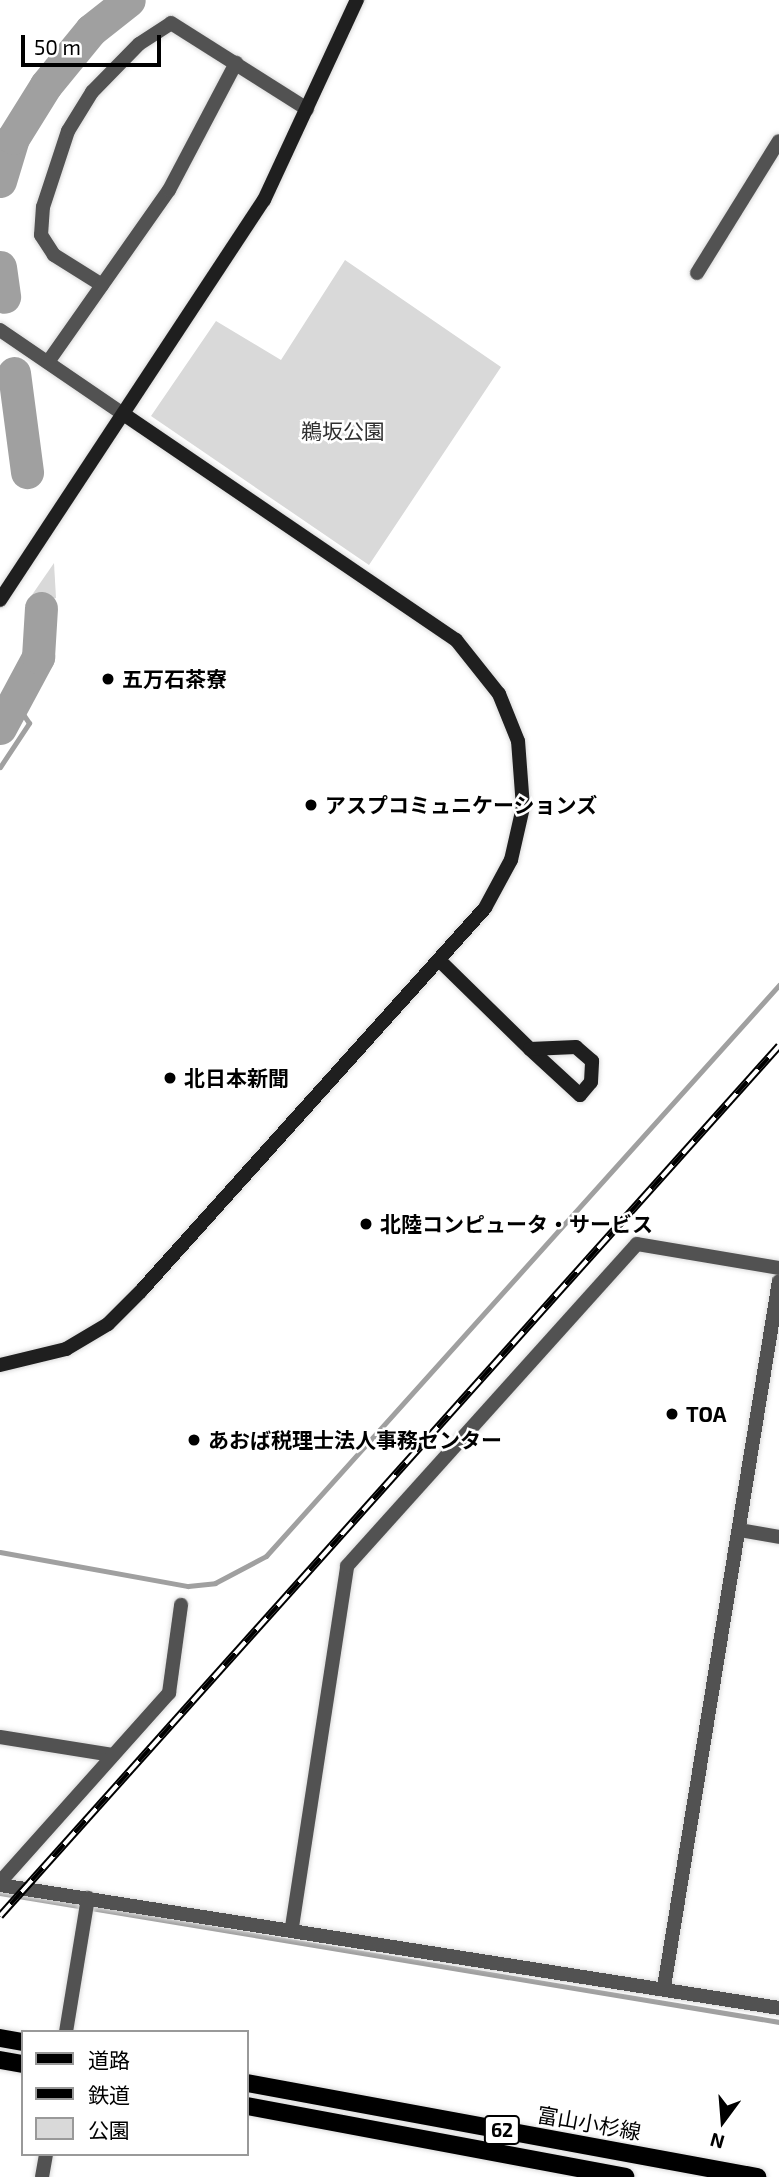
<!DOCTYPE html>
<meta charset="utf-8">
<style>
body{margin:0}
#map{position:relative;width:779px;height:2177px;overflow:hidden;background:#fff;font-family:"Exo 2","Noto Sans JP",sans-serif}
div>[style]{position:absolute}
.green>*{inset:0;background:#d9d9d9}
.stream>*{height:5px;margin:-2.5px;padding:0 2.5px;transform-origin:2.5px;border-radius:2.5px;background:#a0a0a0}
.river>*{height:33px;margin:-16.5px;padding:0 16.5px;transform-origin:16.5px;border-radius:16.5px;background:#a0a0a0}
.roads{filter:drop-shadow(0 0 2px #dbdbdb) drop-shadow(0 0 2px #dbdbdb)}
.street>*{height:14px;margin:-7px;padding:0 7px;transform-origin:7px;border-radius:7px;background:#525252}
.secondary>*{height:14px;margin:-7px;padding:0 7px;transform-origin:7px;border-radius:7px;background:#1f1f1f}
.primary>*{height:18px;margin:-9px;padding:0 9px;transform-origin:9px;border-radius:9px;background:#000}
.rail>*{height:8px;margin-top:-4px;transform-origin:0;background:repeating-linear-gradient(90deg,#fff 0 16px,#000 0 32px);box-sizing:border-box;border-block:2px solid #000}
.dots>*{width:19px;height:19px;translate:-50% -50%;box-sizing:border-box;border:4px solid #fff;border-radius:50%}
span{translate:-50% -50%;white-space:nowrap;text-align:center;line-height:1.15;-webkit-text-stroke:5px #fff;paint-order:stroke}
.shield-label span{padding:2px 5px;background:#fff;border:2px solid;border-radius:5px;-webkit-text-stroke-width:0}
.shield-label{font-size:19px;color:#000;font-weight:700}
.park-label{font-size:21px;color:#303030}
.poi-label{font-size:21px;color:#000;font-weight:700}
.left{translate:0 -50%;text-align:left}
.street-label{font-size:21px;color:#000}
.legend{position:absolute;left:21px;top:2030px;width:228px;height:126px;box-sizing:border-box;background:#fff;border:2px solid #999;margin:0;padding:9px 12px;list-style:none;font-size:21px;color:#000}
.legend li{display:flex;align-items:center;gap:14px;height:35px}
.legend b{width:35px;border:2px solid #999}
.north{position:absolute;left:688px;top:2086px;width:70px;height:70px;-webkit-text-stroke:5px #fff;paint-order:stroke;rotate:196deg;font-size:19px;font-weight:700;line-height:28px;text-align:center;color:#000}
.north::after{content:'';display:block;margin:auto;width:24px;height:32px;background:#000;clip-path:polygon(50% 0,100% 100%,50% 72%,0 100%)}
.scale{position:absolute;left:21px;top:35px;width:140px;height:32px;box-sizing:border-box;border:4px solid #000;border-top:0;padding-left:9px;font-size:21px;line-height:24px;white-space:nowrap;color:#000;-webkit-text-stroke:5px #fff;paint-order:stroke}
</style>
<div id="map">
<div class="green">
<div style="clip-path:polygon(345px 260px,501px 367px,369px 565px,151px 416px,216px 321px,281px 360px)"></div>
<div style="clip-path:polygon(54px 563px,56px 598px,25px 606px,25px 605px)"></div>
</div>
<div class="stream">
<div style="left:0;top:767px;width:53px;rotate:-56.6deg"></div>
<div style="left:29px;top:723px;width:23px;rotate:-124deg"></div>
<div style="left:0;top:1552px;width:191px;rotate:10.3deg"></div>
<div style="left:188px;top:1586px;width:27px;rotate:-6deg"></div>
<div style="left:215px;top:1583px;width:58px;rotate:-27.9deg"></div>
<div style="left:266px;top:1556px;width:768px;rotate:-48.06deg"></div>
<div style="left:0;top:1893px;width:790px;rotate:9.4deg"></div>
</div>
<div class="river">
<div style="left:0;top:181px;width:45px;rotate:-73.2deg"></div>
<div style="left:13px;top:138px;width:62px;rotate:-58.1deg"></div>
<div style="left:46px;top:85px;width:71px;rotate:-50.7deg"></div>
<div style="left:91px;top:30px;width:48px;rotate:-38.3deg"></div>
<div style="left:0;top:267px;width:30px;rotate:82deg"></div>
<div style="left:14px;top:373px;width:100px;rotate:82.5deg"></div>
<div style="left:0;top:728px;width:81px;rotate:-61.8deg"></div>
<div style="left:38px;top:657px;width:49px;rotate:-86.5deg"></div>
</div>
<div class="roads">
<div class="street">
<div style="left:697px;top:273px;width:155px;rotate:-58.2deg"></div>
<div style="left:102px;top:285px;width:57px;rotate:-148deg"></div>
<div style="left:54px;top:255px;width:24px;rotate:-123deg"></div>
<div style="left:41px;top:235px;width:28px;rotate:-86deg"></div>
<div style="left:43px;top:207px;width:80px;rotate:-71.8deg"></div>
<div style="left:68px;top:131px;width:46px;rotate:-58.4deg"></div>
<div style="left:92px;top:92px;width:67px;rotate:-45.6deg"></div>
<div style="left:139px;top:44px;width:38px;rotate:-33deg"></div>
<div style="left:171px;top:23px;width:161px;rotate:32.3deg"></div>
<div style="left:0;top:330px;width:149px;rotate:34.3deg"></div>
<div style="left:48px;top:362px;width:210px;rotate:-54.9deg"></div>
<div style="left:169px;top:190px;width:144px;rotate:-62.2deg"></div>
<div style="left:740px;top:1530px;width:40px;rotate:10deg"></div>
<div style="left:0;top:1737px;width:114px;rotate:9.1deg"></div>
<div style="left:0;top:1882px;width:254px;rotate:-48.2deg"></div>
<div style="left:169px;top:1693px;width:89px;rotate:-82.2deg"></div>
<div style="left:0;top:1885px;width:789px;rotate:8.97deg"></div>
<div style="left:292px;top:1927px;width:365px;rotate:-81.3deg"></div>
<div style="left:347px;top:1566px;width:433px;rotate:-48deg"></div>
<div style="left:637px;top:1244px;width:144px;rotate:9.6deg"></div>
<div style="left:664px;top:1987px;width:715px;rotate:-80.75deg"></div>
<div style="left:66px;top:2032px;width:136px;rotate:-80.7deg"></div>
<div style="left:42px;top:2177px;width:23px;rotate:-80deg"></div>
</div>
<div class="secondary">
<div style="left:0;top:600px;width:479px;rotate:-56.6deg"></div>
<div style="left:264px;top:200px;width:221px;rotate:-65.1deg"></div>
<div style="left:439px;top:960px;width:127px;rotate:44.4deg"></div>
<div style="left:530px;top:1049px;width:68px;rotate:42.6deg"></div>
<div style="left:580px;top:1095px;width:17px;rotate:-50deg"></div>
<div style="left:591px;top:1082px;width:21px;rotate:-87deg"></div>
<div style="left:592px;top:1061px;width:21px;rotate:-139deg"></div>
<div style="left:576px;top:1047px;width:46px;rotate:177.5deg"></div>
<div style="left:0;top:1365px;width:68px;rotate:-13.6deg"></div>
<div style="left:66px;top:1349px;width:49px;rotate:-30.8deg"></div>
<div style="left:108px;top:1324px;width:47px;rotate:-45deg"></div>
<div style="left:141px;top:1291px;width:515px;rotate:-48.07deg"></div>
<div style="left:485px;top:908px;width:55px;rotate:-61.6deg"></div>
<div style="left:511px;top:860px;width:54px;rotate:-77.2deg"></div>
<div style="left:523px;top:807px;width:66px;rotate:-94.3deg"></div>
<div style="left:518px;top:741px;width:51px;rotate:-112deg"></div>
<div style="left:499px;top:694px;width:69px;rotate:-128.5deg"></div>
<div style="left:456px;top:640px;width:402px;rotate:-145.8deg"></div>
</div>
<div class="primary">
<div style="left:0;top:2038px;width:23px;rotate:10deg"></div>
<div style="left:0;top:2060px;width:23px;rotate:10deg"></div>
<div style="left:247px;top:2083px;width:519px;rotate:10.44deg"></div>
<div style="left:247px;top:2106px;width:385px;rotate:10.6deg"></div>
</div>
</div>
<div class="rail">
<div style="left:0;top:1916px;width:1168px;rotate:-48.16deg"></div>
</div>
<div class="dots">
<div style="left:108px;top:679px;background:#000"></div>
<div style="left:311px;top:805px;background:#000"></div>
<div style="left:170px;top:1078px;background:#000"></div>
<div style="left:366px;top:1224px;background:#000"></div>
<div style="left:672px;top:1414px;background:#000"></div>
<div style="left:194px;top:1440px;background:#000"></div>
</div>
<div class="shield-label">
<span style="left:502px;top:2130px">62</span>
</div>
<div class="park-label">
<span style="left:343px;top:431px">鵜坂公園</span>
</div>
<div class="poi-label">
<span class="left" style="left:122px;top:679px">五万石茶寮</span>
<span class="left" style="left:325px;top:805px">アスプコミュニケーションズ</span>
<span class="left" style="left:184px;top:1078px">北日本新聞</span>
<span class="left" style="left:380px;top:1224px">北陸コンピュータ・サービス</span>
<span class="left" style="left:686px;top:1414px">TOA</span>
<span class="left" style="left:208px;top:1440px">あおば税理士法人事務センター</span>
</div>
<div class="street-label">
<span style="left:589px;top:2123px;rotate:10deg">富山小杉線</span>
</div>
<ul class="legend">
<li><b style="height:9px;background:#000"></b>道路</li>
<li><b style="height:9px;background:#000"></b>鉄道</li>
<li><b style="height:19px;background:#d9d9d9"></b>公園</li>
</ul>
<div class="north">N</div>
<div class="scale">50 m</div>
</div>
